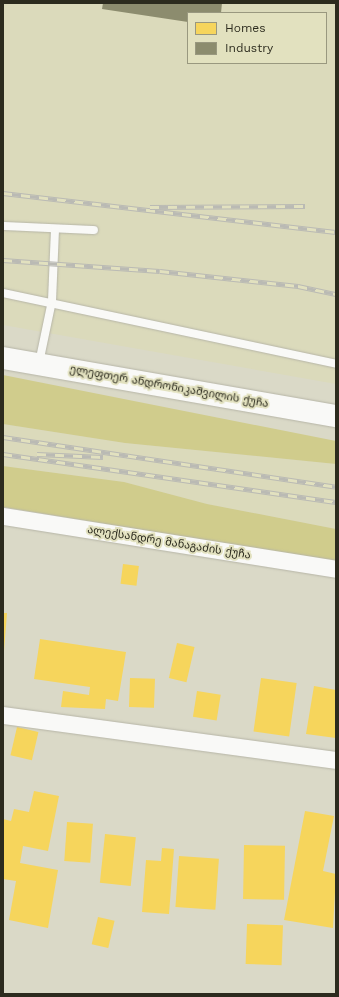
<!DOCTYPE html>
<meta charset="utf-8">
<style>
body{margin:0}
#map{position:relative;width:339px;height:997px;overflow:hidden;background:#dad9c7;font-family:"Work Sans","Noto Sans Georgian",sans-serif}
div>[style]{position:absolute}
.built>*{inset:0;background:#dbdabb}
.green>*{inset:0;background:#d0cc8c}
.homes>*{inset:0;background:#f6d55c;transform-origin:0 0}
.industry>*{inset:0;background:#8c8c6e}
.roads{filter:drop-shadow(0 0 1px #b6b5a7) drop-shadow(0 0 1px #b6b5a7)}
.lane>*{height:8px;margin:-4px;padding:0 4px;transform-origin:4px;border-radius:4px;background:#f9f9f7}
.street>*{height:17px;margin:-8.5px;padding:0 8.5px;transform-origin:8.5px;border-radius:8.5px;background:#f9f9f7}
.secondary>*{height:22px;margin:-11px;padding:0 11px;transform-origin:11px;border-radius:11px;background:#f9f9f7}
.rail>*{height:4.5px;margin-top:-2.25px;transform-origin:0;background:repeating-linear-gradient(90deg,#e2e1bf 0 9px,#babab4 0 18px);box-sizing:border-box;border-block:1px solid #babab4}
span{translate:-50% -50%;white-space:nowrap;text-align:center;line-height:1.15;-webkit-text-stroke:4px #e2e1bf;paint-order:stroke}
.street-label{font-size:11px;color:#2c2b1e}
.frame{position:absolute;inset:0;border:4px solid #2c2b1e;pointer-events:none}
.legend{position:absolute;left:187px;top:12px;width:140px;height:52px;box-sizing:border-box;background:#e2e1bf;border:1px solid #99987f;margin:0;padding:5px 7px;list-style:none;font-size:12px;color:#2c2b1e}
.legend li{display:flex;align-items:center;gap:8px;height:20px}
.legend b{width:20px;border:1px solid #99987f}
</style>
<div id="map">
<div class="built">
<div style="clip-path:polygon(evenodd,3px 3px,336px 3px,336px 384px,3px 325px,3px 3px,188px 13px,326px 13px,326px 63px,188px 63px,188px 13px)"></div>
<div style="clip-path:polygon(3px 424px,125px 443px,336px 464px,336px 529px,207px 504px,124px 482px,3px 466px)"></div>
</div>
<div class="green">
<div style="clip-path:polygon(3px 375px,336px 441px,336px 464px,125px 443px,3px 424px)"></div>
<div style="clip-path:polygon(3px 466px,124px 482px,207px 504px,336px 529px,336px 562px,3px 507px)"></div>
</div>
<div class="homes">
<div style="left:123px;top:564px;width:16px;height:20px;rotate:7deg"></div>
<div style="clip-path:polygon(3px 613px,7px 613px,4px 651px,3px 651px)"></div>
<div style="clip-path:polygon(40px 639px,126px 652px,118px 701px,106px 699px,105px 709px,61px 707px,63px 691px,89px 695px,90px 687px,34px 679px)"></div>
<div style="left:177px;top:643px;width:18px;height:36px;rotate:13deg"></div>
<div style="left:130px;top:678px;width:25px;height:29px;rotate:2deg"></div>
<div style="left:261px;top:678px;width:36px;height:54px;rotate:8deg"></div>
<div style="clip-path:polygon(314px 686px,336px 690px,336px 738px,306px 734px)"></div>
<div style="left:197px;top:691px;width:24px;height:26px;rotate:9deg"></div>
<div style="left:17px;top:727px;width:22px;height:29px;rotate:13deg"></div>
<div style="clip-path:polygon(34px 791px,59px 796px,48px 851px,23px 846px,20px 863px,58px 870px,48px 928px,9px 920px,16px 881px,3px 879px,3px 819px,11px 821px,14px 809px,29px 812px)"></div>
<div style="clip-path:polygon(305px 811px,334px 816px,323px 871px,336px 874px,333px 928px,284px 920px)"></div>
<div style="left:67px;top:822px;width:26px;height:39px;rotate:4deg"></div>
<div style="left:105px;top:834px;width:31px;height:49px;rotate:6deg"></div>
<div style="left:244px;top:845px;width:41px;height:54px;rotate:1deg"></div>
<div style="clip-path:polygon(162px 848px,174px 849px,169px 914px,142px 912px,146px 860px,161px 861px)"></div>
<div style="left:179px;top:856px;width:40px;height:51px;rotate:4deg"></div>
<div style="left:98px;top:917px;width:17px;height:28px;rotate:13deg"></div>
<div style="left:247px;top:924px;width:36px;height:40px;rotate:2deg"></div>
</div>
<div class="industry">
<div style="clip-path:polygon(103px 3px,222px 3px,221px 13px,188px 13px,188px 22px,102px 9px)"></div>
</div>
<div class="roads">
<div class="lane">
<div style="left:3px;top:226px;width:91px;rotate:2.5deg"></div>
<div style="left:3px;top:293px;width:340px;rotate:12deg"></div>
<div style="left:39px;top:363px;width:63px;rotate:-78.2deg"></div>
<div style="left:52px;top:301px;width:72px;rotate:-87.6deg"></div>
</div>
<div class="street">
<div style="left:3px;top:516px;width:337px;rotate:9deg"></div>
<div style="left:3px;top:715px;width:336px;rotate:7.7deg"></div>
</div>
<div class="secondary">
<div style="left:3px;top:358px;width:338px;rotate:9.9deg"></div>
</div>
</div>
<div class="rail">
<div style="left:3px;top:193px;width:335px;rotate:6.7deg"></div>
<div style="left:150px;top:207px;width:155px;rotate:-0.4deg"></div>
<div style="left:3px;top:260px;width:157px;rotate:4deg"></div>
<div style="left:160px;top:271px;width:139px;rotate:6.2deg"></div>
<div style="left:298px;top:286px;width:39px;rotate:12deg"></div>
<div style="left:3px;top:437px;width:337px;rotate:8.5deg"></div>
<div style="left:3px;top:454px;width:336px;rotate:8.2deg"></div>
<div style="left:37px;top:454px;width:66px;rotate:2.6deg"></div>
</div>
<div class="street-label">
<span style="left:169px;top:387px;rotate:10deg">ელეფთერ ანდრონიკაშვილის ქუჩა</span>
<span style="left:169px;top:543px;rotate:9deg">ალექსანდრე მანაგაძის ქუჩა</span>
</div>
<div class="frame"></div>
<ul class="legend">
<li><b style="height:11px;background:#f6d55c"></b>Homes</li>
<li><b style="height:11px;background:#8c8c6e"></b>Industry</li>
</ul>
</div>
